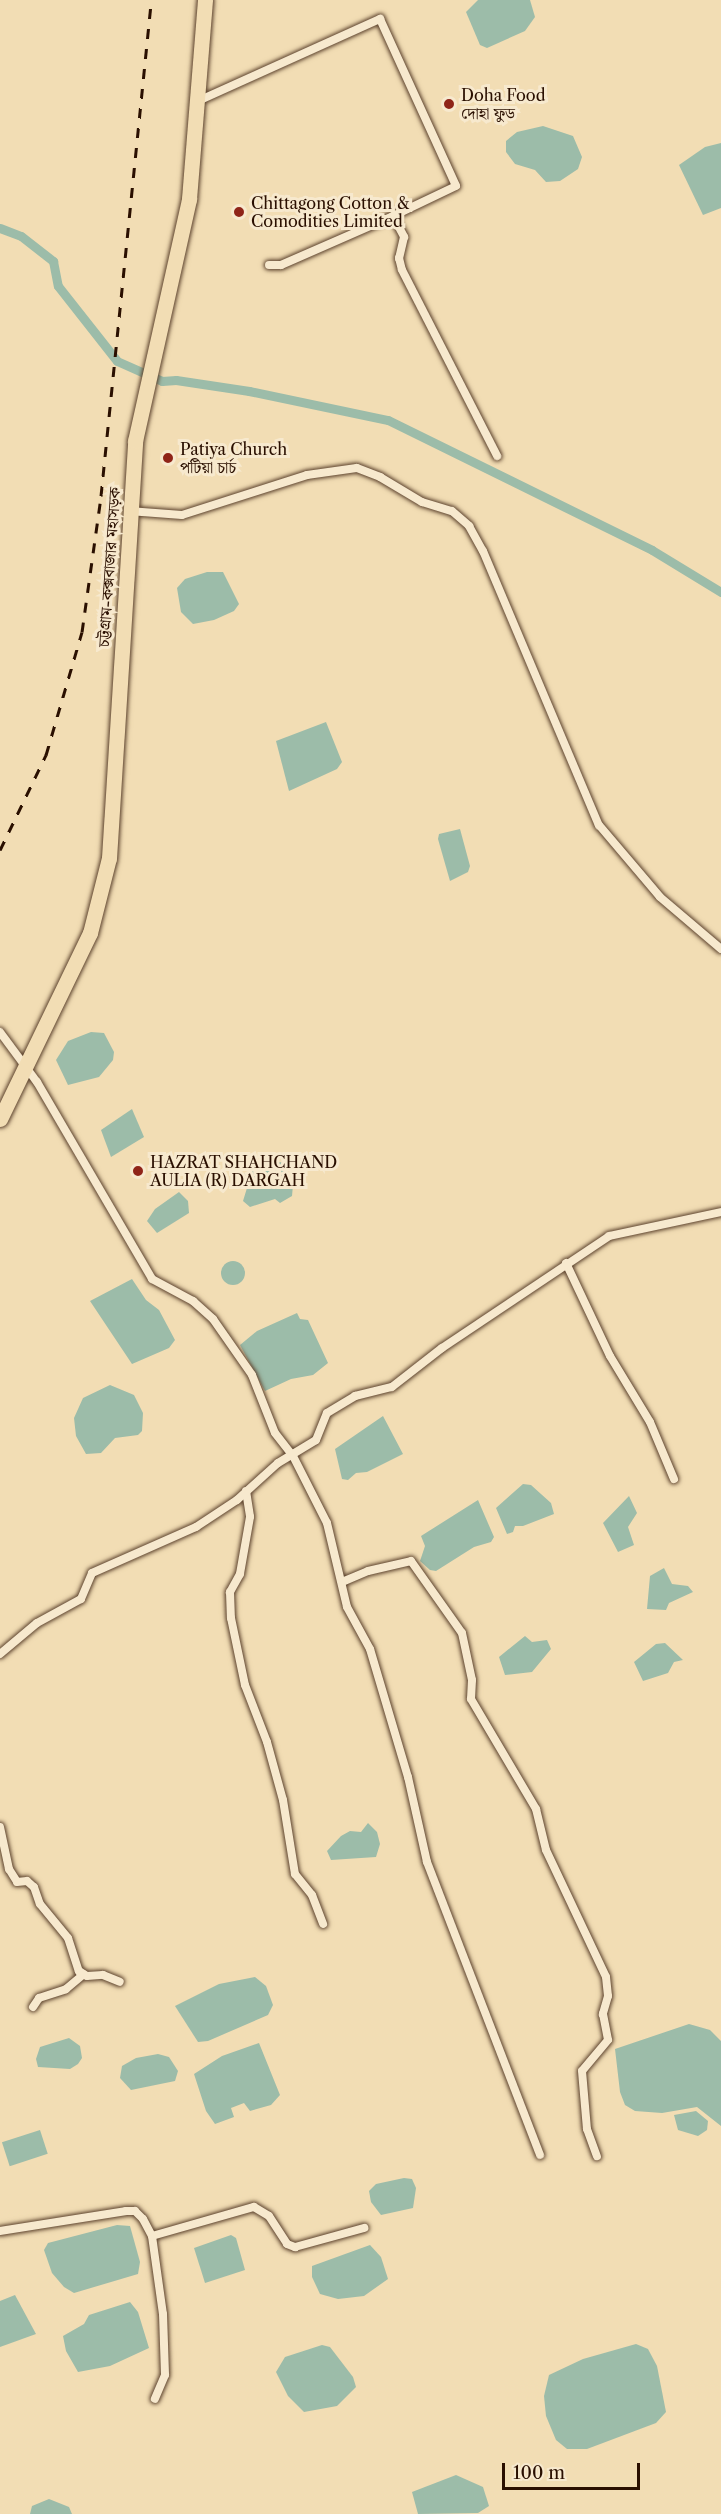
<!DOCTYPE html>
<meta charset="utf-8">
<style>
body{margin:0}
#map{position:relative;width:721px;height:2514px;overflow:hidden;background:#f2ddb4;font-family:"Libre Caslon Text","Noto Serif Bengali",serif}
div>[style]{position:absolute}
.water>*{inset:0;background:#9cbca9;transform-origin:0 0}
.round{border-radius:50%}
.canal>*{height:9px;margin:-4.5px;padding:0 4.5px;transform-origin:4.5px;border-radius:4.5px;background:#9cbca9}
.roads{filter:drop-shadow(0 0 2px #5c422d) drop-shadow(0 0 2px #5c422d)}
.street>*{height:8px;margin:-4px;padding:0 4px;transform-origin:4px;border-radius:4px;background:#f7e9ce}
.highway>*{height:15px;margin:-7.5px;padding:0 7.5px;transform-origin:7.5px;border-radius:7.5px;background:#f2ddb4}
.rail>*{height:3px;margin-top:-1.5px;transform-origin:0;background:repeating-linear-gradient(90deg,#2a0f00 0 10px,transparent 0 20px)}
.dots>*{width:16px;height:16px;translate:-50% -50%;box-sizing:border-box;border:3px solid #f7e9ce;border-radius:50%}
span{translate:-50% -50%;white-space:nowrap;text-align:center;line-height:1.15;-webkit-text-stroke:6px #f7e9ce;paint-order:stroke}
.poi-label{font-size:16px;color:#2a0f00}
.left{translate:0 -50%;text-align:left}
.street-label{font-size:16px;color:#2a0f00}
.scale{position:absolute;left:502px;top:2463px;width:138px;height:27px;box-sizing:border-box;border:3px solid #2a0f00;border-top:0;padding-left:8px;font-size:18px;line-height:21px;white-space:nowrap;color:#2a0f00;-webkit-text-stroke:4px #f7e9ce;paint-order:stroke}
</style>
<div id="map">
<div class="water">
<div style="clip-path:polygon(478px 0,530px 0,535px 17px,525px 31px,487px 48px,480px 45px,466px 12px)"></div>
<div style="clip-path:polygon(543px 126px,573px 136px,582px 157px,578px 169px,560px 181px,546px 182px,535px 170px,515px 164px,506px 152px,506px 141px,517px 132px)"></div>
<div style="clip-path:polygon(721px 143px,721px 208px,703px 215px,679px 165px,705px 147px)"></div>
<div style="clip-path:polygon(207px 572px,223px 572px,239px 604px,234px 611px,214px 620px,193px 624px,181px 612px,177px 588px,185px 579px)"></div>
<div style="clip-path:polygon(326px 722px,342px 762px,337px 769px,289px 791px,276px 741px)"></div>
<div style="clip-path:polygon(460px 829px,470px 866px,468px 872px,450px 881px,438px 839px,439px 834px)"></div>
<div style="clip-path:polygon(91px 1032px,104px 1033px,114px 1052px,113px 1060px,99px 1077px,68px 1085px,56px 1060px,68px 1041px)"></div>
<div style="clip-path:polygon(132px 1109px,144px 1137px,111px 1157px,101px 1130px)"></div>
<div style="clip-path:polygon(283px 1162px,293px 1185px,292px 1196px,280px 1203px,275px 1199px,250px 1207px,243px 1201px,247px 1188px,241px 1176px,259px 1164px)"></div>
<div style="clip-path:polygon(179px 1192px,188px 1201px,189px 1213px,157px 1233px,147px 1221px,155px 1209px)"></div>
<div class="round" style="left:221px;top:1261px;width:24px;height:24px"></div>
<div style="clip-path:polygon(132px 1279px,146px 1300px,159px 1310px,175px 1340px,169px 1348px,132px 1364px,90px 1301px)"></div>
<div style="clip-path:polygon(297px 1313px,300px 1319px,308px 1320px,328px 1363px,313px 1375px,291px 1379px,265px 1391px,240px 1345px,257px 1331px)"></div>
<div style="clip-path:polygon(110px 1385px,134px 1395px,143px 1413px,142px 1431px,138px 1435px,115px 1438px,101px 1453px,86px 1454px,76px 1436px,74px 1418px,83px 1398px)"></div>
<div style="clip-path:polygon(383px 1416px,403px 1454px,367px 1472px,356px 1473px,348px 1480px,342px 1479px,335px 1449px)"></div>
<div style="clip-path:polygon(523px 1484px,531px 1485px,551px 1503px,554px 1514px,523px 1526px,515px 1526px,513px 1532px,507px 1534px,496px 1508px)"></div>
<div style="clip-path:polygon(629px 1496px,637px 1513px,628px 1527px,634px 1545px,618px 1552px,603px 1523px)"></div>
<div style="clip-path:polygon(478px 1500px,494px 1537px,491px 1542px,474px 1547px,436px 1571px,430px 1570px,420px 1561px,425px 1546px,421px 1536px)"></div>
<div style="clip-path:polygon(664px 1568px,672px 1584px,688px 1586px,693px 1592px,669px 1603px,666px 1610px,647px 1609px,650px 1576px)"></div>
<div style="clip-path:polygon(525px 1636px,532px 1642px,547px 1640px,551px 1649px,532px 1672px,505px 1675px,499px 1657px)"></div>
<div style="clip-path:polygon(665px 1643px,683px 1660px,674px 1662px,668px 1673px,643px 1681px,634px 1662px,656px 1644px)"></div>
<div style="clip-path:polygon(368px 1823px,377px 1832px,380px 1844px,376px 1857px,331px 1860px,327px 1851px,341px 1836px,350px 1831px,361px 1832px)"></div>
<div style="clip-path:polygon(255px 1977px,266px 1986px,273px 2005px,268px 2015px,208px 2041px,198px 2042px,175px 2006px,219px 1984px)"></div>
<div style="clip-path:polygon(689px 2024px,710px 2030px,721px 2041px,721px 2126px,697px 2107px,662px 2113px,635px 2111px,625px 2105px,620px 2092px,615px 2049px)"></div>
<div style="clip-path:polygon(69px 2038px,80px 2046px,82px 2058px,78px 2064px,70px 2069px,38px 2067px,36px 2059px,40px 2047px)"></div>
<div style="clip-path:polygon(259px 2043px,280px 2095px,271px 2105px,250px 2111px,244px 2103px,231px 2108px,234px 2117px,215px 2124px,206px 2111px,194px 2074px,222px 2056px)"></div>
<div style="clip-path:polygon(158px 2054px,169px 2057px,178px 2071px,175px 2081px,131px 2090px,120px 2078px,122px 2066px,136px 2058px)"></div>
<div style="clip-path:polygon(696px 2111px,708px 2121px,707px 2130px,698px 2136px,678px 2130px,674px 2115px)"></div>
<div style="left:40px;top:2130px;width:25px;height:40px;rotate:72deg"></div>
<div style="clip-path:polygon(404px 2178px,412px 2179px,416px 2188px,413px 2208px,381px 2215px,371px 2202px,369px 2191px,376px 2184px)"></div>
<div style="clip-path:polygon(117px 2225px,130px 2226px,140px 2262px,138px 2274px,74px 2293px,64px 2287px,52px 2273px,44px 2250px,48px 2243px)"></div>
<div style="clip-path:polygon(231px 2235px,236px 2238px,245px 2270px,205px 2283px,194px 2248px)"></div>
<div style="clip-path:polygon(370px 2245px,381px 2257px,388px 2279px,364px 2296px,338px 2299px,320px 2294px,312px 2277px,312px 2266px)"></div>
<div style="clip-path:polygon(15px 2295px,36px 2334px,0 2347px,0 2301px)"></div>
<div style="clip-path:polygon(130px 2302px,138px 2312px,149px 2348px,110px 2366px,78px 2372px,66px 2351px,63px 2336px,84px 2324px,89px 2315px)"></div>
<div style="clip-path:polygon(636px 2344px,648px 2349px,657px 2366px,666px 2412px,656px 2423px,587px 2449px,567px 2449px,556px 2440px,546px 2416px,544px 2396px,549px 2375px,583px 2359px)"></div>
<div style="clip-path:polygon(322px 2345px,330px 2347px,353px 2377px,356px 2387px,337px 2406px,304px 2412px,288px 2396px,276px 2372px,285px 2357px)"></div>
<div style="clip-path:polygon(456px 2475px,483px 2487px,489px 2506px,478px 2513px,418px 2514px,412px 2492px)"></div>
<div style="clip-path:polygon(49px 2499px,69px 2507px,72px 2514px,30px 2514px,32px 2506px)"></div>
</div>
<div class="canal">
<div style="left:0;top:228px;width:22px;rotate:21deg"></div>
<div style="left:21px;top:236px;width:41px;rotate:38deg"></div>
<div style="left:53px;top:261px;width:25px;rotate:79deg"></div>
<div style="left:58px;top:286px;width:95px;rotate:51.8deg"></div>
<div style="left:117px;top:361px;width:49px;rotate:24deg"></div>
<div style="left:162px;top:381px;width:14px;rotate:-4deg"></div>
<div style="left:176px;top:380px;width:74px;rotate:8.6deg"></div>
<div style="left:249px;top:391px;width:142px;rotate:11.8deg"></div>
<div style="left:388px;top:420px;width:294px;rotate:26.2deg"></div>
<div style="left:652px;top:550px;width:81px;rotate:31.3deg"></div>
</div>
<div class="roads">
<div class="street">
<div style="left:198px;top:101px;width:200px;rotate:-24.3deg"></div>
<div style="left:380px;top:19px;width:183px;rotate:65.5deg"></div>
<div style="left:456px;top:186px;width:70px;rotate:154.5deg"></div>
<div style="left:269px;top:265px;width:12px"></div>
<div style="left:281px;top:265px;width:122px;rotate:-23.6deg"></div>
<div style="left:393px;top:216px;width:24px;rotate:62deg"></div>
<div style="left:404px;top:237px;width:22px;rotate:103deg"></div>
<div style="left:399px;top:258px;width:12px;rotate:76deg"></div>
<div style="left:402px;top:270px;width:209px;rotate:62.9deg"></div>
<div style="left:129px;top:511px;width:53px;rotate:4.3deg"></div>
<div style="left:182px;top:515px;width:131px;rotate:-17.7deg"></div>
<div style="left:307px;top:475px;width:50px;rotate:-8deg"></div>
<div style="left:357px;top:468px;width:25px;rotate:21deg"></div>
<div style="left:380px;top:477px;width:49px;rotate:30.8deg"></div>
<div style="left:422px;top:502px;width:31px;rotate:17deg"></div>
<div style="left:452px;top:511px;width:23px;rotate:41deg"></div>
<div style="left:469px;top:526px;width:29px;rotate:61deg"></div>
<div style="left:483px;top:551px;width:298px;rotate:67.1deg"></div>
<div style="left:599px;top:825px;width:94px;rotate:49.7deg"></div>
<div style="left:660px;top:897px;width:80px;rotate:40.4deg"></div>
<div style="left:0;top:1032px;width:62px;rotate:53.5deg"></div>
<div style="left:37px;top:1082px;width:228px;rotate:59.7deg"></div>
<div style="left:152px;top:1279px;width:47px;rotate:28.2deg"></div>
<div style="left:193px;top:1301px;width:27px;rotate:42deg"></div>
<div style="left:213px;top:1319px;width:68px;rotate:55.1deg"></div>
<div style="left:252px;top:1375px;width:62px;rotate:68.4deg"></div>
<div style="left:275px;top:1433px;width:29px;rotate:52deg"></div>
<div style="left:293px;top:1456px;width:75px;rotate:63.1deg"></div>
<div style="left:327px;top:1523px;width:86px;rotate:76.6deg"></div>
<div style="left:347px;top:1607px;width:48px;rotate:61.3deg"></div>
<div style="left:370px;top:1649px;width:134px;rotate:73.5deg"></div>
<div style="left:408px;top:1777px;width:87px;rotate:77.4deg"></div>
<div style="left:427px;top:1862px;width:314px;rotate:68.9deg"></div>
<div style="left:566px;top:1263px;width:103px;rotate:64.7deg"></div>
<div style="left:610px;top:1356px;width:77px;rotate:58.8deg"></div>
<div style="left:650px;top:1422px;width:62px;rotate:67.2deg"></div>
<div style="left:246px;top:1491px;width:26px;rotate:81deg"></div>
<div style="left:250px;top:1517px;width:58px;rotate:100deg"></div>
<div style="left:240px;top:1574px;width:21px;rotate:119deg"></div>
<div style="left:230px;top:1592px;width:26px;rotate:88deg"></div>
<div style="left:231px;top:1618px;width:68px;rotate:78.2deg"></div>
<div style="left:245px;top:1685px;width:61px;rotate:68.9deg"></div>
<div style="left:267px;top:1742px;width:60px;rotate:74.6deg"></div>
<div style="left:283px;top:1800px;width:75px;rotate:80.8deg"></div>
<div style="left:295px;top:1874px;width:27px;rotate:51deg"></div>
<div style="left:312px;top:1895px;width:31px;rotate:69deg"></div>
<div style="left:342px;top:1582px;width:28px;rotate:-23deg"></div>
<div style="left:368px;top:1571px;width:44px;rotate:-13.1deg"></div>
<div style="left:411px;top:1561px;width:88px;rotate:54.7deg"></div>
<div style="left:462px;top:1633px;width:48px;rotate:78deg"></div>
<div style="left:472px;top:1680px;width:19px;rotate:93deg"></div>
<div style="left:471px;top:1699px;width:128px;rotate:59.4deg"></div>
<div style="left:536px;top:1809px;width:42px;rotate:76.3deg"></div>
<div style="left:546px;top:1850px;width:140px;rotate:64.7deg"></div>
<div style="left:606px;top:1977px;width:19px;rotate:84deg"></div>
<div style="left:608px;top:1996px;width:19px;rotate:106deg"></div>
<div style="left:603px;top:2014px;width:26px;rotate:79deg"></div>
<div style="left:608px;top:2040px;width:40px;rotate:130deg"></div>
<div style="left:582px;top:2071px;width:58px;rotate:85.1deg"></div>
<div style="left:587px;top:2129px;width:29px;rotate:70deg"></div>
<div style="left:0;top:1654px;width:48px;rotate:-40deg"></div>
<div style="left:37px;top:1623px;width:50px;rotate:-28.6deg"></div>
<div style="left:81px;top:1599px;width:28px;rotate:-67deg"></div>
<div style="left:92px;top:1573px;width:114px;rotate:-23.9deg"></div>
<div style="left:196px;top:1527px;width:49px;rotate:-33.4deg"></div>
<div style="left:237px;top:1500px;width:55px;rotate:-42.1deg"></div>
<div style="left:278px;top:1463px;width:44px;rotate:-31.2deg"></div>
<div style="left:316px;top:1440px;width:29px;rotate:-68deg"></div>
<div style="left:327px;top:1413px;width:33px;rotate:-31deg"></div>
<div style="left:355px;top:1396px;width:38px;rotate:-14deg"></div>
<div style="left:392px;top:1387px;width:63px;rotate:-38deg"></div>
<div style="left:442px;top:1348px;width:201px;rotate:-33.8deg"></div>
<div style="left:609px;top:1236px;width:115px;rotate:-12.1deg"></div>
<div style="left:0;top:1827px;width:43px;rotate:77.9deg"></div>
<div style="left:9px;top:1869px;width:15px;rotate:58deg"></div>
<div style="left:17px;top:1882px;width:10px;rotate:-6deg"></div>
<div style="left:27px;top:1881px;width:9px;rotate:41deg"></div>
<div style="left:34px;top:1887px;width:18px;rotate:71deg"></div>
<div style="left:40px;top:1904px;width:44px;rotate:50.5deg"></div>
<div style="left:68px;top:1938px;width:35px;rotate:72deg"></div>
<div style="left:79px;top:1971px;width:9px;rotate:32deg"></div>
<div style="left:87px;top:1976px;width:16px;rotate:-4deg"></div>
<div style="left:103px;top:1975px;width:18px;rotate:22deg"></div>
<div style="left:33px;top:2007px;width:11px;rotate:-56deg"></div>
<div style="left:39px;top:1998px;width:28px;rotate:-18deg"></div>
<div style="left:66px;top:1989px;width:23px;rotate:-40deg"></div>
<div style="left:0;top:2231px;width:128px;rotate:-9deg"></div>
<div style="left:126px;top:2211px;width:9px"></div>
<div style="left:135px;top:2211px;width:11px;rotate:45deg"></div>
<div style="left:143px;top:2219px;width:19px;rotate:62deg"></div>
<div style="left:152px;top:2236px;width:79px;rotate:82deg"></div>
<div style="left:163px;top:2314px;width:61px;rotate:88.1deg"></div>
<div style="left:165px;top:2375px;width:26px;rotate:113deg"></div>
<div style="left:152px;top:2236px;width:106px;rotate:-15.9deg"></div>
<div style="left:254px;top:2207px;width:17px;rotate:31deg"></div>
<div style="left:269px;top:2216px;width:33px;rotate:57deg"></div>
<div style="left:287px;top:2244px;width:9px;rotate:21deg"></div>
<div style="left:295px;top:2247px;width:72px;rotate:-15.4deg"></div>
</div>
<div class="highway">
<div style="left:0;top:1119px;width:207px;rotate:-64.2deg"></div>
<div style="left:90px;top:933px;width:77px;rotate:-75.8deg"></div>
<div style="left:109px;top:858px;width:418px;rotate:-86.4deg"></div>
<div style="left:135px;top:441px;width:248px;rotate:-77.4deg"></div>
<div style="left:189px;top:199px;width:200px;rotate:-85.4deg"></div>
</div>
</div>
<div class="rail">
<div style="left:0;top:850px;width:106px;rotate:-64.2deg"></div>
<div style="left:46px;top:755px;width:128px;rotate:-73.7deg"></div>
<div style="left:82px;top:632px;width:137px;rotate:-82deg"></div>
<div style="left:101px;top:496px;width:499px;rotate:-84.2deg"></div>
</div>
<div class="dots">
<div style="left:449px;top:104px;background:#8f2418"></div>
<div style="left:239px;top:212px;background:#8f2418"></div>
<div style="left:168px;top:458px;background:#8f2418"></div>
<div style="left:138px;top:1171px;background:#8f2418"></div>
</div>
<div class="poi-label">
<span class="left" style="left:461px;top:104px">Doha Food<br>দোহা ফুড</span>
<span class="left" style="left:251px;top:212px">Chittagong Cotton &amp;<br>Comodities Limited</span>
<span class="left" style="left:180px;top:458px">Patiya Church<br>পটিয়া চার্চ</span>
<span class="left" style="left:150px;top:1171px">HAZRAT SHAHCHAND<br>AULIA (R) DARGAH</span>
</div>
<div class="street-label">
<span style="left:109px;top:567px;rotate:-86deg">চট্টগ্রাম-কক্সবাজার মহাসড়ক</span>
</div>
<div class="scale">100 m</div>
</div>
